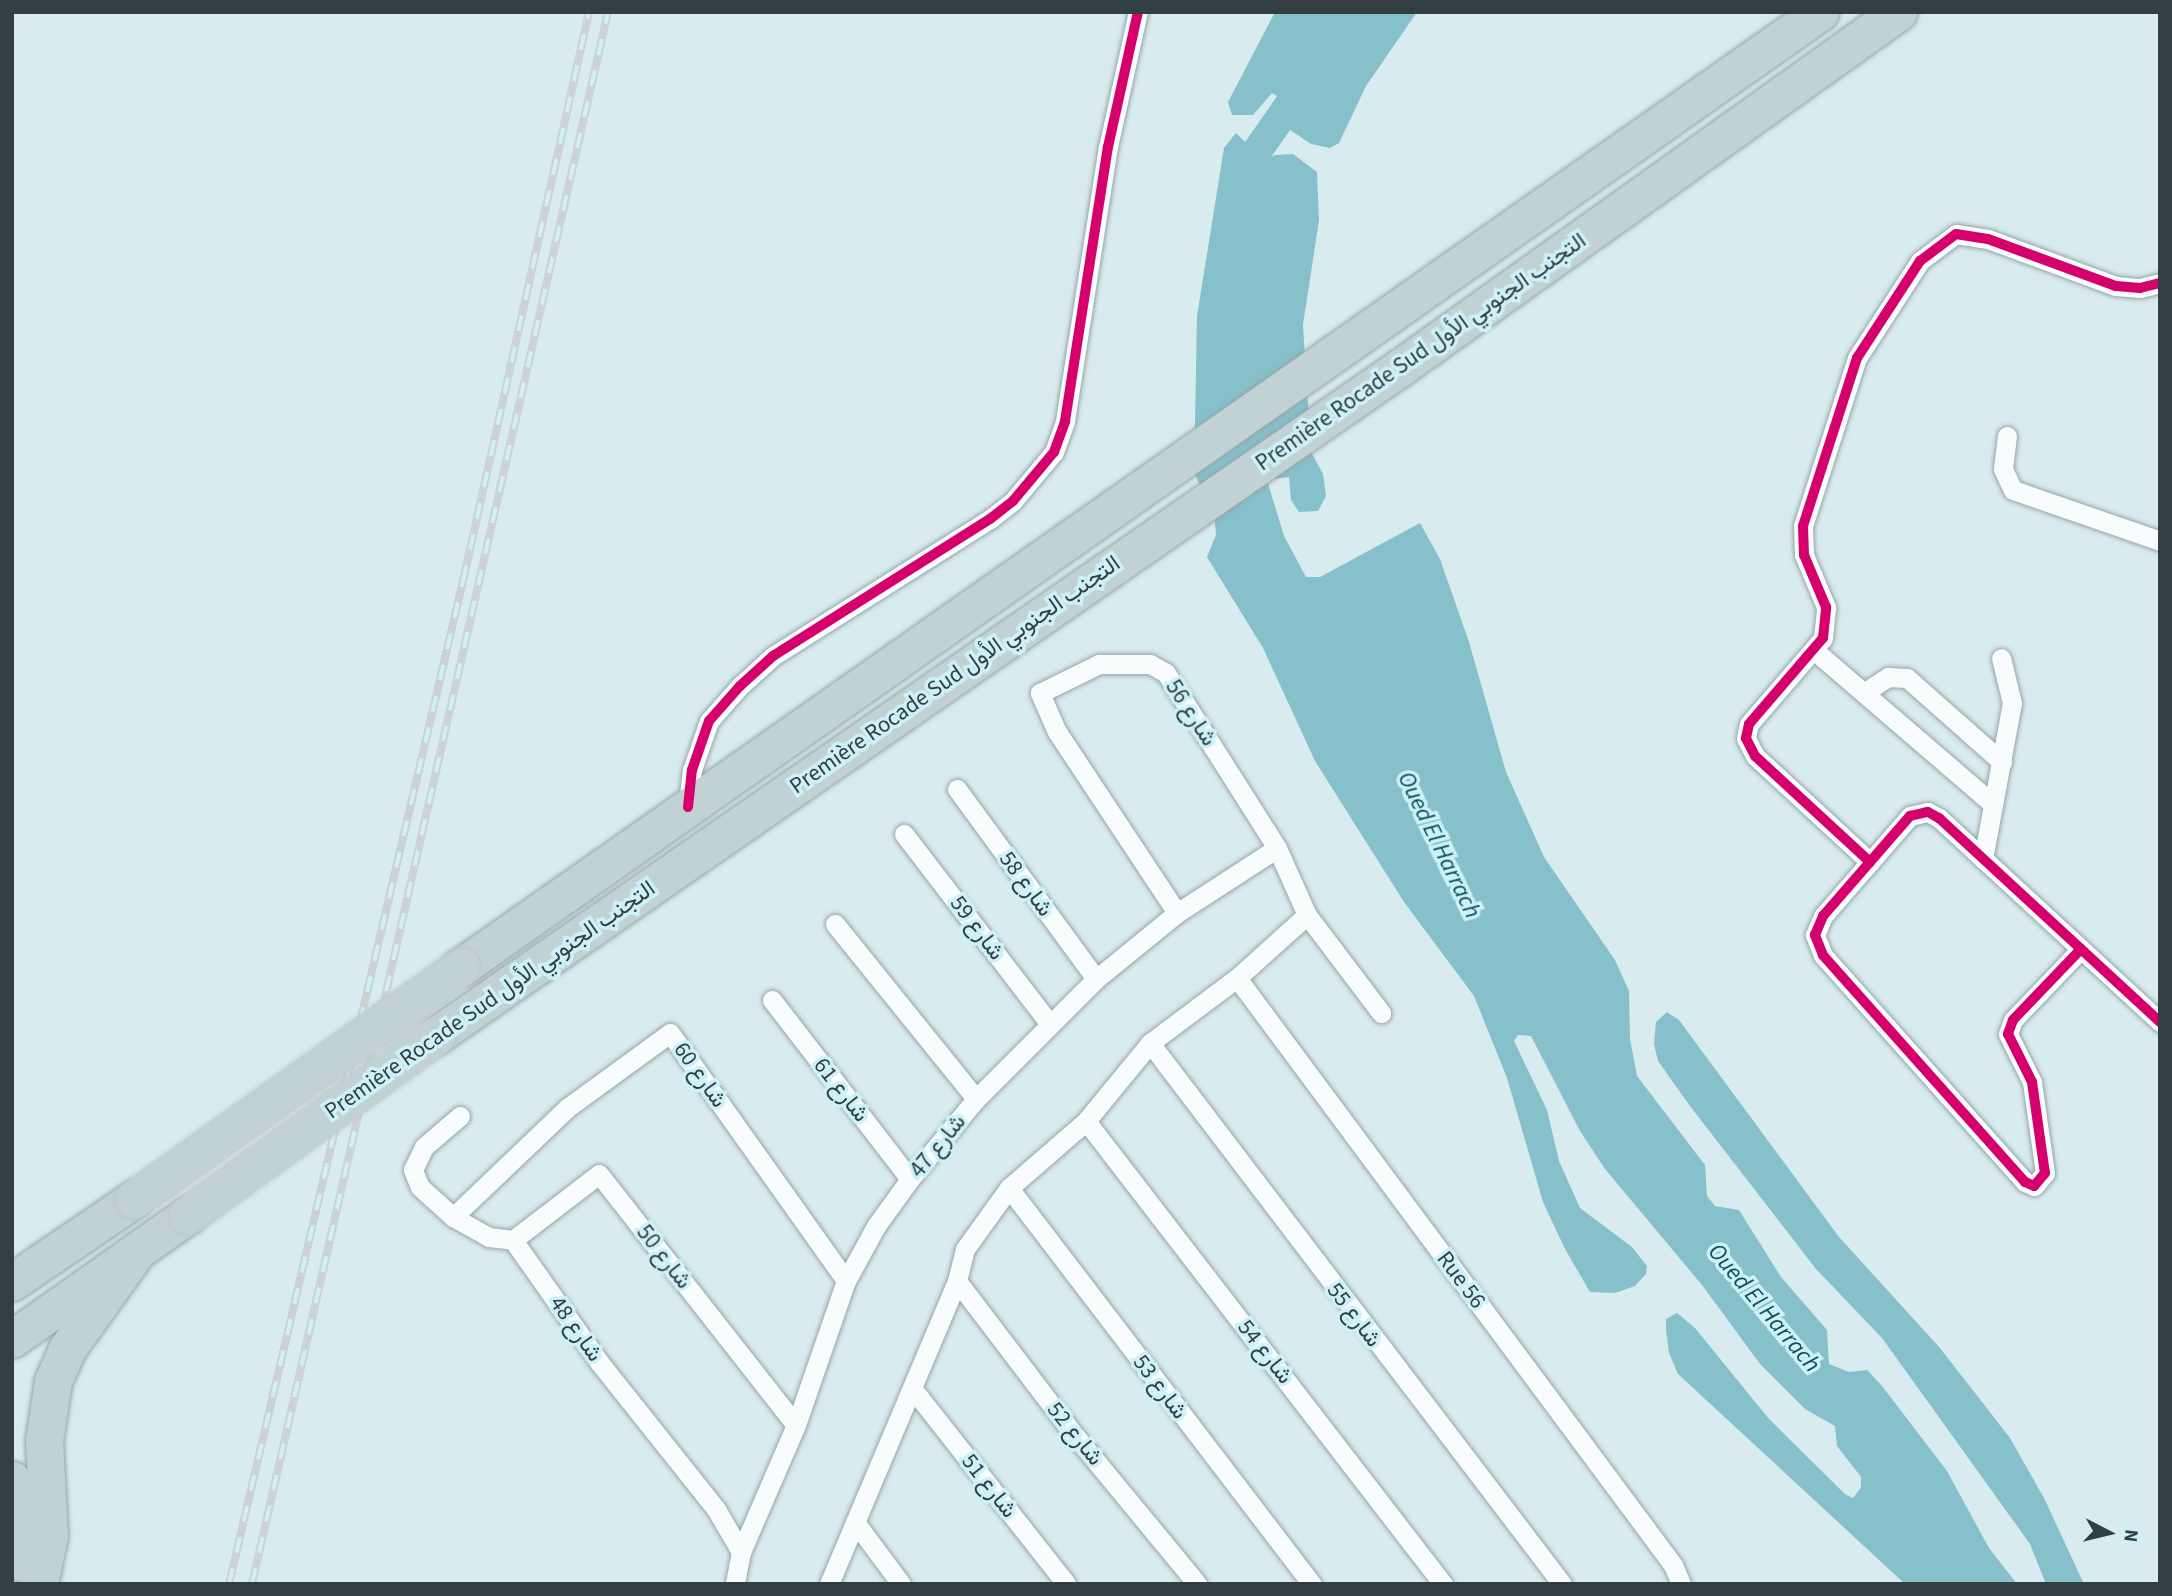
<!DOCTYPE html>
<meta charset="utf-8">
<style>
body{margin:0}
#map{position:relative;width:2172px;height:1596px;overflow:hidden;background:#d8ebee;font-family:"Source Sans 3",Vazirmatn,sans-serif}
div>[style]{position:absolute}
.water>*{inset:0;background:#86c0cb}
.river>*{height:30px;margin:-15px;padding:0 15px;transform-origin:15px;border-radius:15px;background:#86c0cb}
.roads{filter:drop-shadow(0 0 2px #97a5a8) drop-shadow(0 0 2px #97a5a8)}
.minor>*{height:19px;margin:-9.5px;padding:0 9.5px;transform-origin:9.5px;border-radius:9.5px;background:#f9fcfc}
.motorway>*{height:37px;margin:-18.5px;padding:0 18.5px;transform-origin:18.5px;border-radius:18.5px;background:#c2d2d4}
.rail>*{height:8px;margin-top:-4px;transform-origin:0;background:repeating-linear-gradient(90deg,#cef1f8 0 16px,#ccd2d3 0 32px);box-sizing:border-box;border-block:2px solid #ccd2d3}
.bridges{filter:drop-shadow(0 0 2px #bcc6c8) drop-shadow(0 0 2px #bcc6c8)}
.motorway-bridge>*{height:37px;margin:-18.5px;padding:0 18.5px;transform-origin:18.5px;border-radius:18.5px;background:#c2d2d4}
.cycleway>*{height:10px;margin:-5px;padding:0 5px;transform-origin:5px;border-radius:5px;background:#d6006c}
span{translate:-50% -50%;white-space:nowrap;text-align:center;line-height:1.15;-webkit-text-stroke:7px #cef1f8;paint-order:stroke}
.street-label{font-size:23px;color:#313f42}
.water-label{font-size:24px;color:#0a4f59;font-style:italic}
.frame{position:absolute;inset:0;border:14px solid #313f42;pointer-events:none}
.north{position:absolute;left:2074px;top:1498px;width:70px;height:70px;-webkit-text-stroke:5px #cef1f8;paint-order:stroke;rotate:97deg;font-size:19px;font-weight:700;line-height:28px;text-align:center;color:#313f42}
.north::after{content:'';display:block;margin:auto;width:24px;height:32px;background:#313f42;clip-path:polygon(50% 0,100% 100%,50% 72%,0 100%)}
</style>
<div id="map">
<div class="water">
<div style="clip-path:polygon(1275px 12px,1417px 12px,1366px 86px,1339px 143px,1330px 148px,1311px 144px,1278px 122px,1290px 104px,1272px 93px,1253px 115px,1232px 115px,1228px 102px)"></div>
<div style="clip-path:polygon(1236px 133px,1264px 160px,1275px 155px,1293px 154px,1317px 172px,1319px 220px,1303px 325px,1311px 452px,1323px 474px,1326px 496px,1318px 511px,1299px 512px,1291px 500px,1289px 477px,1267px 480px,1284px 536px,1306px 577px,1320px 577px,1420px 523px,1440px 559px,1469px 642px,1506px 772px,1544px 857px,1615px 960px,1629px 991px,1630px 1039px,1637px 1076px,1705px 1165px,1707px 1196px,1715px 1206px,1739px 1210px,1781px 1277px,1827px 1330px,1829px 1364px,1849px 1372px,1867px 1370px,1882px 1386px,1947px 1471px,1989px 1548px,2017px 1584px,1905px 1584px,1678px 1374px,1669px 1353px,1666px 1330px,1666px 1319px,1677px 1313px,1695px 1328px,1769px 1419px,1845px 1494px,1853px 1498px,1861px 1487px,1861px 1477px,1837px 1446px,1835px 1426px,1805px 1409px,1760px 1364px,1702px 1285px,1605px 1169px,1580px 1131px,1531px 1036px,1518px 1035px,1514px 1041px,1547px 1110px,1559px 1161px,1580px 1208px,1632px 1247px,1647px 1266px,1646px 1274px,1635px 1286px,1615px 1293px,1590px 1292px,1565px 1249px,1543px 1202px,1507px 1078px,1474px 996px,1404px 902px,1315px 761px,1263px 648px,1207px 557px,1216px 535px,1214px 513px,1194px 473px,1197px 316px,1224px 148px)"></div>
<div style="clip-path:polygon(1667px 1012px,1679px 1020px,1839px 1237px,1940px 1348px,2010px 1438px,2044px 1498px,2084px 1584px,2046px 1584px,2030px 1544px,1882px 1338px,1816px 1269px,1690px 1106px,1658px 1061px,1654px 1044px,1656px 1022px)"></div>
</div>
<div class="river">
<div style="left:1241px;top:192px;width:40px;rotate:-69.8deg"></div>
<div style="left:1255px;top:154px;width:173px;rotate:-55.1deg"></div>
</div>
<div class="roads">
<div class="minor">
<div style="left:2007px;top:436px;width:33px;rotate:97deg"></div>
<div style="left:2003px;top:469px;width:23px;rotate:65deg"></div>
<div style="left:2013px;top:490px;width:156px;rotate:19.1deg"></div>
<div style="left:1815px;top:651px;width:235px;rotate:40.7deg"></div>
<div style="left:1864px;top:693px;width:29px;rotate:-34deg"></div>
<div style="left:1888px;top:677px;width:19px;rotate:3deg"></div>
<div style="left:1907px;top:678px;width:127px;rotate:41.5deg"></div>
<div style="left:957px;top:789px;width:235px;rotate:53.8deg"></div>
<div style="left:688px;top:806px;width:36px;rotate:-84deg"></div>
<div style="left:692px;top:770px;width:52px;rotate:-70.9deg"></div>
<div style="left:709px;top:721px;width:47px;rotate:-48.5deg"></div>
<div style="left:740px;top:686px;width:45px;rotate:-42.3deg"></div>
<div style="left:773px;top:656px;width:257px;rotate:-32.3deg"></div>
<div style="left:990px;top:519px;width:29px;rotate:-38deg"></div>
<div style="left:1013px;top:501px;width:64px;rotate:-50.1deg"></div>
<div style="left:1054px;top:452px;width:33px;rotate:-70deg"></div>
<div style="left:1065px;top:421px;width:277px;rotate:-81.1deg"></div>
<div style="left:1108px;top:147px;width:138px;rotate:-77.5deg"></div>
<div style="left:904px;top:834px;width:238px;rotate:52.5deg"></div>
<div style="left:1983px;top:859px;width:159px;rotate:-79.5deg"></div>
<div style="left:2012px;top:703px;width:46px;rotate:-103.7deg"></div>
<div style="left:1870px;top:862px;width:156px;rotate:-137.3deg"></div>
<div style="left:1755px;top:756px;width:20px;rotate:-117deg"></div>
<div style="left:1746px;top:738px;width:14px;rotate:-78deg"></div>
<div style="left:1749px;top:724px;width:113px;rotate:-49.3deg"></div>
<div style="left:1823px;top:638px;width:31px;rotate:-84deg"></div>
<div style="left:1826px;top:607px;width:56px;rotate:-112.9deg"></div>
<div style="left:1804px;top:555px;width:29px;rotate:-92deg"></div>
<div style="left:1803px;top:526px;width:176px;rotate:-72.2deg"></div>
<div style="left:1857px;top:358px;width:116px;rotate:-57deg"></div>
<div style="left:1920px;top:261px;width:45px;rotate:-36.9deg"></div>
<div style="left:1956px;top:234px;width:32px;rotate:9deg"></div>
<div style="left:1988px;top:239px;width:136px;rotate:20.2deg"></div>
<div style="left:2116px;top:286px;width:24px;rotate:5deg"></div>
<div style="left:2140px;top:288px;width:21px;rotate:-14deg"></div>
<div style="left:1177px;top:913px;width:217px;rotate:-123.5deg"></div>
<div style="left:1057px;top:732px;width:43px;rotate:-113.6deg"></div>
<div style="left:1040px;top:693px;width:66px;rotate:-26.2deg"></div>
<div style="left:1099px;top:664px;width:51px"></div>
<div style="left:1150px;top:664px;width:18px;rotate:29deg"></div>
<div style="left:1166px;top:673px;width:207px;rotate:57.6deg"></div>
<div style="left:1277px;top:848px;width:73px;rotate:65.9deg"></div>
<div style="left:1307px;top:915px;width:123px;rotate:52.9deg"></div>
<div style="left:835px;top:924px;width:225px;rotate:51.1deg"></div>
<div style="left:2081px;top:949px;width:98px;rotate:133.8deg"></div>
<div style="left:2013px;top:1020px;width:15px;rotate:110deg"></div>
<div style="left:2008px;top:1034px;width:54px;rotate:63.4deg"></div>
<div style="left:2032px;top:1082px;width:92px;rotate:81.9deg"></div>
<div style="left:2045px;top:1173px;width:17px;rotate:130deg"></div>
<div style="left:2034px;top:1186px;width:10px;rotate:-156deg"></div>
<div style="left:2025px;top:1182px;width:304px;rotate:-131.7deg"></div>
<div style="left:1823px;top:955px;width:22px;rotate:-112deg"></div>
<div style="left:1815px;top:935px;width:21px;rotate:-67deg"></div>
<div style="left:1823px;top:916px;width:133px;rotate:-49deg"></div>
<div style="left:1910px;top:816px;width:18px;rotate:-13deg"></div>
<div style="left:1928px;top:812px;width:13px;rotate:29deg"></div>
<div style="left:1939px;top:818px;width:301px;rotate:42.7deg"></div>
<div style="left:1237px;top:978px;width:731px;rotate:53.4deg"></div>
<div style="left:1673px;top:1565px;width:21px;rotate:67deg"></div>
<div style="left:772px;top:1000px;width:226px;rotate:52.4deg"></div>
<div style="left:1150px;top:1043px;width:680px;rotate:52.71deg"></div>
<div style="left:460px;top:1116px;width:48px;rotate:139.3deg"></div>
<div style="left:424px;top:1147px;width:25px;rotate:116deg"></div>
<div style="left:413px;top:1170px;width:18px;rotate:68deg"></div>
<div style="left:420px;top:1187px;width:45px;rotate:42.3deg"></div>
<div style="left:453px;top:1217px;width:41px;rotate:29.1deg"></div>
<div style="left:489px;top:1237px;width:24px;rotate:7deg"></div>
<div style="left:513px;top:1240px;width:149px;rotate:54.8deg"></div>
<div style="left:599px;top:1362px;width:188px;rotate:51.5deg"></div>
<div style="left:716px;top:1509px;width:50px;rotate:59.8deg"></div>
<div style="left:741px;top:1552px;width:33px;rotate:101deg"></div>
<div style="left:1086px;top:1121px;width:585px;rotate:52.37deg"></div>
<div style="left:1009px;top:1188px;width:499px;rotate:52.6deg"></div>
<div style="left:453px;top:1217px;width:158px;rotate:-43.7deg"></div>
<div style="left:567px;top:1108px;width:127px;rotate:-36.1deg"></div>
<div style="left:670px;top:1033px;width:304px;rotate:54.6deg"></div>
<div style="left:513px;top:1240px;width:108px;rotate:-37.5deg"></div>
<div style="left:599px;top:1174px;width:319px;rotate:51.9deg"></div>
<div style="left:957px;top:1281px;width:196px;rotate:52.7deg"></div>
<div style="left:1076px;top:1437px;width:190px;rotate:50.5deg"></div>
<div style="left:912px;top:1388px;width:249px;rotate:51.8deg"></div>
<div style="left:855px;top:1522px;width:77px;rotate:53.4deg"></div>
<div style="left:741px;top:1552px;width:138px;rotate:-66.6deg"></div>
<div style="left:796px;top:1425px;width:152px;rotate:-70.9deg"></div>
<div style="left:846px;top:1281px;width:63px;rotate:-61.4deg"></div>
<div style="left:876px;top:1226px;width:58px;rotate:-54.1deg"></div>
<div style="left:910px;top:1179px;width:104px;rotate:-50.5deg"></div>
<div style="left:976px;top:1099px;width:170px;rotate:-45deg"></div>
<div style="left:1096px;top:979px;width:104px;rotate:-39.2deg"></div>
<div style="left:1177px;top:913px;width:119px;rotate:-33deg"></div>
<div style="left:829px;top:1584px;width:329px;rotate:-67.1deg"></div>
<div style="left:957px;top:1281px;width:33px;rotate:-76deg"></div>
<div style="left:965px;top:1249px;width:75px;rotate:-54.2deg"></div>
<div style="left:1009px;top:1188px;width:102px;rotate:-41deg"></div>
<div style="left:1086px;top:1121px;width:101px;rotate:-50.6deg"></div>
<div style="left:1150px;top:1043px;width:109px;rotate:-36.8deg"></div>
<div style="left:1237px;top:978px;width:94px;rotate:-42deg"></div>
</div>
<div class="motorway">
<div style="left:461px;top:967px;width:1661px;rotate:-35.1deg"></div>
<div style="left:437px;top:1035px;width:1173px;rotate:-34.72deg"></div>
<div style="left:1401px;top:367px;width:611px;rotate:-35.54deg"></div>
<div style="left:12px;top:1282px;width:148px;rotate:-34.2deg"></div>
<div style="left:12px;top:1339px;width:215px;rotate:-35.2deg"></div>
<div style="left:12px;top:1480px;width:52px;rotate:72.3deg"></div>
<div style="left:28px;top:1530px;width:33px;rotate:99deg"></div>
<div style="left:39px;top:1584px;width:50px;rotate:-78.5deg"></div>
<div style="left:49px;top:1535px;width:94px;rotate:-93deg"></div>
<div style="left:44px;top:1441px;width:61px;rotate:-81.5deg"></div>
<div style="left:53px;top:1381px;width:35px;rotate:-66deg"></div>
<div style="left:67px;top:1349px;width:122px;rotate:-54.4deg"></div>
</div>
</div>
<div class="rail">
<div style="left:229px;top:1584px;width:1030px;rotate:-76.87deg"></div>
<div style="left:463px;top:581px;width:583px;rotate:-77.51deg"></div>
<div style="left:252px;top:1584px;width:1612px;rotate:-77.24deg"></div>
</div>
<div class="bridges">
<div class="motorway-bridge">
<div style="left:134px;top:1199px;width:401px;rotate:-35.4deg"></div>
<div style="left:188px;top:1215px;width:307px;rotate:-35.9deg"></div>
</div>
</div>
<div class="cycleway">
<div style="left:688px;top:807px;width:37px;rotate:-84deg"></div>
<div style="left:692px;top:770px;width:52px;rotate:-70.9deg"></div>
<div style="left:709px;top:721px;width:47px;rotate:-48.5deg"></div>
<div style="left:740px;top:686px;width:45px;rotate:-42.3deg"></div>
<div style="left:773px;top:656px;width:257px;rotate:-32.3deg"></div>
<div style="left:990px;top:519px;width:29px;rotate:-38deg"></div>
<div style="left:1013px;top:501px;width:64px;rotate:-50.1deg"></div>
<div style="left:1054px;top:452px;width:33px;rotate:-70deg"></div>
<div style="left:1065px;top:421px;width:277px;rotate:-81.1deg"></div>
<div style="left:1108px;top:147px;width:138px;rotate:-77.5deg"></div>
<div style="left:1870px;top:862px;width:156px;rotate:-137.3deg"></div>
<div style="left:1755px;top:756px;width:20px;rotate:-117deg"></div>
<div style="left:1746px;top:738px;width:14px;rotate:-78deg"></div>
<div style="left:1749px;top:724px;width:113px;rotate:-49.3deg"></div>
<div style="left:1823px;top:638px;width:31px;rotate:-84deg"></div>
<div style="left:1826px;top:607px;width:56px;rotate:-112.9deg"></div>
<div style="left:1804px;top:555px;width:29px;rotate:-92deg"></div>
<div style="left:1803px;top:526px;width:176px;rotate:-72.2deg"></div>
<div style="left:1857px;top:358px;width:116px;rotate:-57deg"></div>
<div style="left:1920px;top:261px;width:45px;rotate:-36.9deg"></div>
<div style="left:1956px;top:234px;width:32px;rotate:9deg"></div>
<div style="left:1988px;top:239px;width:136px;rotate:20.2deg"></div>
<div style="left:2116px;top:286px;width:24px;rotate:5deg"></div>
<div style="left:2140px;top:288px;width:21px;rotate:-14deg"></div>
<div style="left:2081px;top:949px;width:98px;rotate:133.8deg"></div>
<div style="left:2013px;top:1020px;width:15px;rotate:110deg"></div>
<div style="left:2008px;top:1034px;width:54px;rotate:63.4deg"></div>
<div style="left:2032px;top:1082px;width:92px;rotate:81.9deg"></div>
<div style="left:2045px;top:1173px;width:17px;rotate:130deg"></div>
<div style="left:2034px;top:1186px;width:10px;rotate:-156deg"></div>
<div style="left:2025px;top:1182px;width:304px;rotate:-131.7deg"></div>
<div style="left:1823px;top:955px;width:22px;rotate:-112deg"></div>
<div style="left:1815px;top:935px;width:21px;rotate:-67deg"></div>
<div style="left:1823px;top:916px;width:133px;rotate:-49deg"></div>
<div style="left:1910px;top:816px;width:18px;rotate:-13deg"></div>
<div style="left:1928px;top:812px;width:13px;rotate:29deg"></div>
<div style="left:1939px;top:818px;width:301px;rotate:42.7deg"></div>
</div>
<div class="street-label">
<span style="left:1421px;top:352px;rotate:-35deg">Première Rocade Sud التجنب الجنوبي الأول</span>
<span style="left:955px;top:675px;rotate:-35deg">Première Rocade Sud التجنب الجنوبي الأول</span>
<span style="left:1191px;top:713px;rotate:57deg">شارع 56</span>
<span style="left:1026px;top:884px;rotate:54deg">شارع 58</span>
<span style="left:977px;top:928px;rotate:53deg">شارع 59</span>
<span style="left:490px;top:1000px;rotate:-35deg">Première Rocade Sud التجنب الجنوبي الأول</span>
<span style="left:700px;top:1075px;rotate:55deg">شارع 60</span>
<span style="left:841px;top:1090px;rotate:52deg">شارع 61</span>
<span style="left:938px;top:1146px;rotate:-51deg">شارع 47</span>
<span style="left:664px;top:1257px;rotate:52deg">شارع 50</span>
<span style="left:1461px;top:1280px;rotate:53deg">Rue 56</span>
<span style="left:1354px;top:1315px;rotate:53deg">شارع 55</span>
<span style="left:576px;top:1329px;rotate:55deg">شارع 48</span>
<span style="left:1265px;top:1352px;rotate:52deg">شارع 54</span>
<span style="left:1160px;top:1387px;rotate:53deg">شارع 53</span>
<span style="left:1075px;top:1434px;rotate:51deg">شارع 52</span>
<span style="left:989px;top:1486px;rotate:52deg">شارع 51</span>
</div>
<div class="water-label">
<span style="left:1439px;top:845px;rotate:64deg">Oued El Harrach</span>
<span style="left:1764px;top:1308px;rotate:50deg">Oued El Harrach</span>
</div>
<div class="frame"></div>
<div class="north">N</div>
</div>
